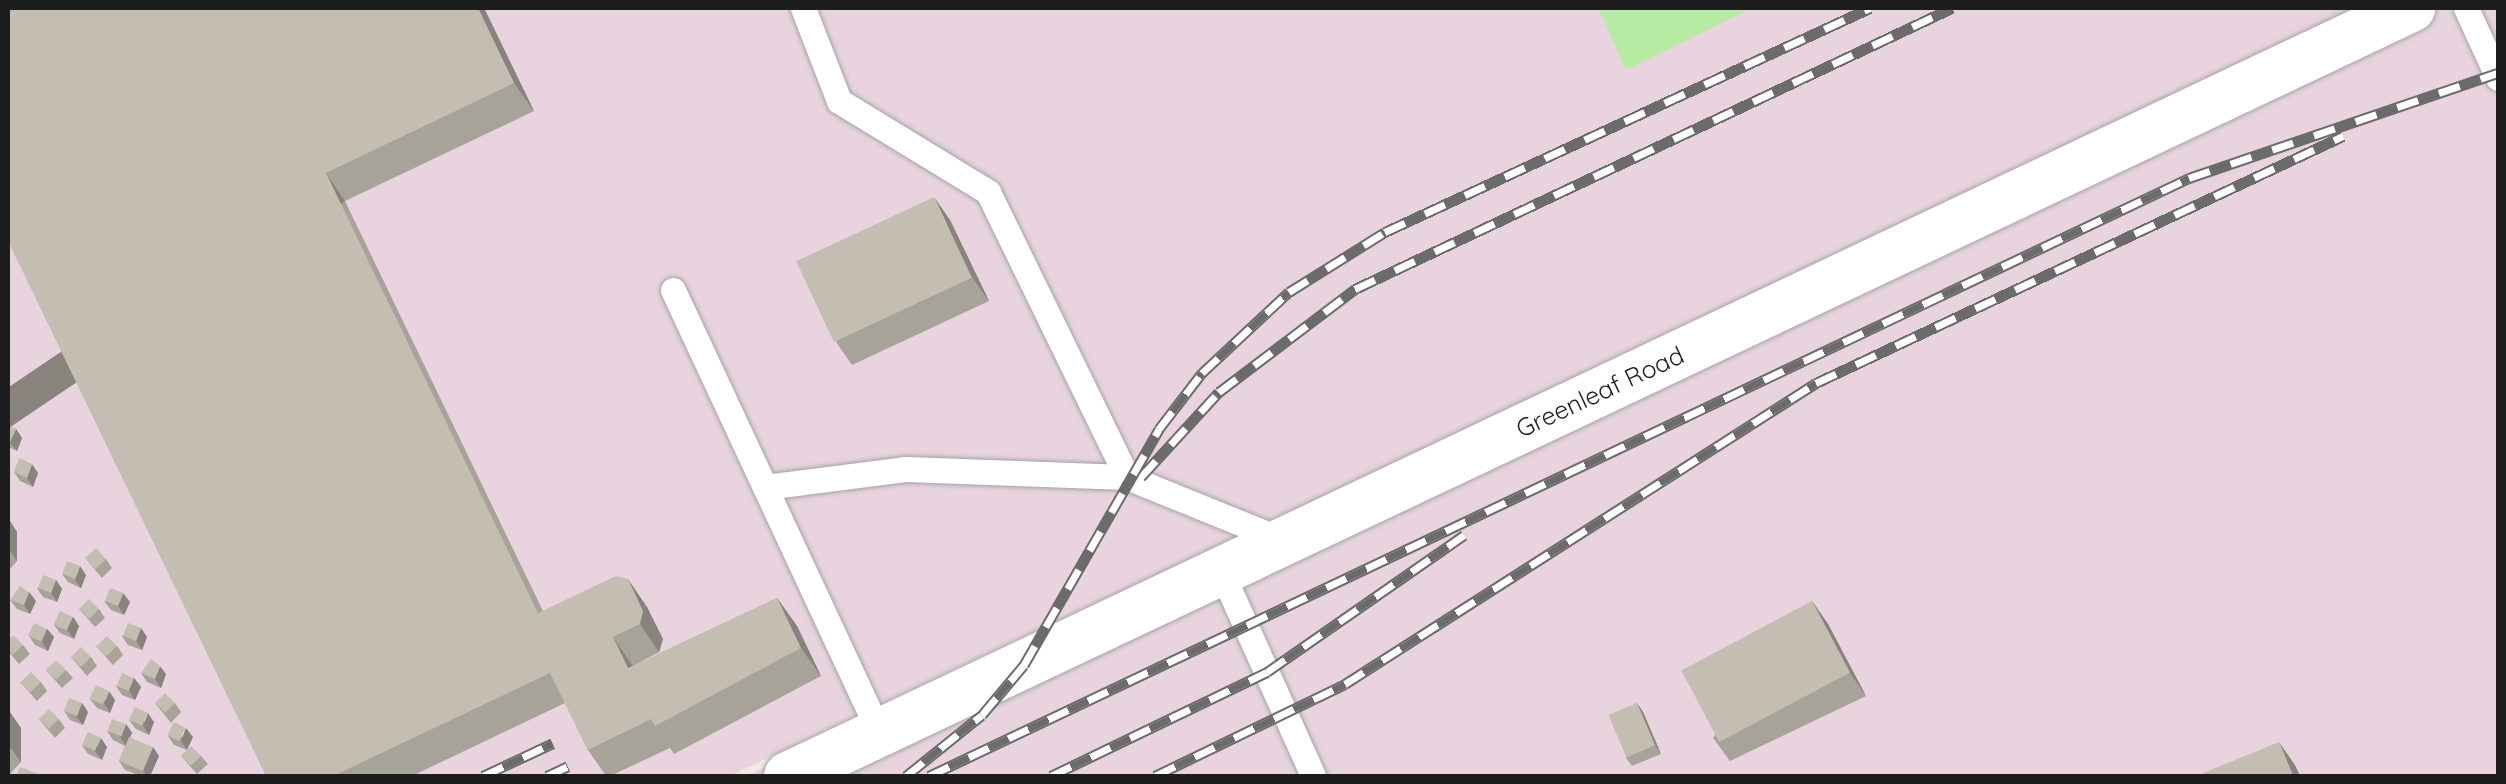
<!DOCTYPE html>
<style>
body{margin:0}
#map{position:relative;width:2506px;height:784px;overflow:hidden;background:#eeede2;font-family:Quicksand,sans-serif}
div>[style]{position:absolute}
.industrial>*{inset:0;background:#e8d3df}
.grass>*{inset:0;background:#b8eca4}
.roads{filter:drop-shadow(0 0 2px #a4a4a4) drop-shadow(0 0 2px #a4a4a4)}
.lane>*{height:25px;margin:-12.5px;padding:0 12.5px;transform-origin:12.5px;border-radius:12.5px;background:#fff}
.street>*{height:48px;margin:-24px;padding:0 24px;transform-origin:24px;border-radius:24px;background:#fff}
.rail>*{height:11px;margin-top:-5.5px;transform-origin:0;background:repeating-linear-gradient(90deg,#fff 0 22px,#6b6b6b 0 44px);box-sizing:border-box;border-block:2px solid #6b6b6b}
.wall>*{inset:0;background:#a8a399}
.shaded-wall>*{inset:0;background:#88847d;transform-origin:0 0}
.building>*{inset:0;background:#c3bdb2;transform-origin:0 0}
span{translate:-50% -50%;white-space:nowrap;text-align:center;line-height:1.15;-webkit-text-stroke:8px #fff;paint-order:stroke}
.street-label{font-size:25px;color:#1d1d1d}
.frame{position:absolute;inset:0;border:10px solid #1d1d1d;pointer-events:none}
</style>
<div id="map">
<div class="industrial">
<div style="clip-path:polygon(8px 8px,2498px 8px,2498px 776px,747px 776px,1100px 600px,730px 776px,8px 776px)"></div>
</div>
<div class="grass">
<div style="clip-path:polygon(1598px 8px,1752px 8px,1626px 70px)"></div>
</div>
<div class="roads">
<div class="lane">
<div style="left:803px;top:8px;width:100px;rotate:68.8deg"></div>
<div style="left:839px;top:101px;width:175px;rotate:31.4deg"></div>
<div style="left:988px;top:192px;width:317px;rotate:64deg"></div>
<div style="left:2466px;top:8px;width:77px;rotate:65.4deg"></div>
<div style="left:673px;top:290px;width:489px;rotate:65deg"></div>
<div style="left:765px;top:487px;width:141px;rotate:-7.3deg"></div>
<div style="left:905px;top:469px;width:222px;rotate:2.1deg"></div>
<div style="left:1127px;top:477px;width:170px;rotate:22.1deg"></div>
<div style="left:1221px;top:571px;width:225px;rotate:65.8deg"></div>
</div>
<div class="street">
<div style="left:788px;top:776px;width:1796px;rotate:-25.32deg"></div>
</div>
</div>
<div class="rail">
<div style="left:1141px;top:477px;width:115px;rotate:-47.5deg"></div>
<div style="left:1219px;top:392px;width:171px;rotate:-37.1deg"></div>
<div style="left:1355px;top:289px;width:660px;rotate:-25.21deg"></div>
<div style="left:483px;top:776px;width:77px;rotate:-25.2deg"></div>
<div style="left:547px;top:776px;width:23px;rotate:-25deg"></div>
<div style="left:906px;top:776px;width:97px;rotate:-38.8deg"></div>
<div style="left:982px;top:715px;width:65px;rotate:-50deg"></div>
<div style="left:1024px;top:665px;width:272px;rotate:-60.2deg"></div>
<div style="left:1159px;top:429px;width:71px;rotate:-52.5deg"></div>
<div style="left:1202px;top:373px;width:119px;rotate:-43deg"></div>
<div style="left:1289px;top:292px;width:113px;rotate:-32deg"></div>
<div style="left:1385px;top:232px;width:534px;rotate:-24.79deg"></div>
<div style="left:929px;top:776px;width:1395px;rotate:-25.39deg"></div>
<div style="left:2189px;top:178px;width:326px;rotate:-18.8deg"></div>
<div style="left:1051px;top:776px;width:240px;rotate:-25.7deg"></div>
<div style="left:1267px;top:672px;width:240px;rotate:-34.8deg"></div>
<div style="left:1155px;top:776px;width:211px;rotate:-25.8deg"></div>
<div style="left:1345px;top:684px;width:559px;rotate:-32.58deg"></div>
<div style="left:1816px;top:383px;width:582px;rotate:-25.11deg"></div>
</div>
<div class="wall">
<div style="clip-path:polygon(8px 8px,484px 8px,534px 111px,345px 201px,543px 611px,647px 607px,663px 639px,659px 652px,633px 666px,777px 598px,797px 626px,821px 676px,674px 754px,670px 748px,610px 776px,606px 776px,588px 750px,565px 703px,412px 776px,266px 776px)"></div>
<div style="clip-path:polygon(950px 220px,989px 301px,852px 365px,836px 342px)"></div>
<div style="clip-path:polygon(8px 426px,16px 429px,22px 438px,17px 451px,8px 447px)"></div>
<div style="clip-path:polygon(14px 472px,38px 473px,33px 487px,20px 481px)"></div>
<div style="clip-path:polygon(8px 518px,17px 532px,17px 561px,8px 571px)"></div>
<div style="clip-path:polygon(86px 559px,106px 559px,112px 568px,102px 578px)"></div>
<div style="clip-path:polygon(62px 574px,86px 575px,81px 588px,68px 582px)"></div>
<div style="clip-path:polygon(56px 580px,62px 589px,57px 602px,43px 597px,37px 588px)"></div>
<div style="clip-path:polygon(10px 600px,36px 601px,30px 614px,17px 609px)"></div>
<div style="clip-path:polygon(104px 601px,130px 602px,124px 615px,111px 610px)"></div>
<div style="clip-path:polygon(1812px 601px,1828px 624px,1866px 696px,1730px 761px,1713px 738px)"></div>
<div style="clip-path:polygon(79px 609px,99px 609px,105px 618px,95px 627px)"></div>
<div style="clip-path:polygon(73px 617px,79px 626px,74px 639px,60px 633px,54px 625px)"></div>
<div style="clip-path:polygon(141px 628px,147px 637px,142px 650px,128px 645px,122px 636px)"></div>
<div style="clip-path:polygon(47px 629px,54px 637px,48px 651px,35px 645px,29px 636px)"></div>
<div style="clip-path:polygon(8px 641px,23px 645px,30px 654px,19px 664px,8px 651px)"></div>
<div style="clip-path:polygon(96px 646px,117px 646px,123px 655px,113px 665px)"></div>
<div style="clip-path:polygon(71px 657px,91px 657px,97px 666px,87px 676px)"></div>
<div style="clip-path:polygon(46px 670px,66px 670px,73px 678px,62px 688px)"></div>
<div style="clip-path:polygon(141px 673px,166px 674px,161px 688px,147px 682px)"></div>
<div style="clip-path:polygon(134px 678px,141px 687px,135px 700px,122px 695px,116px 686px)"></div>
<div style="clip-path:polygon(20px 682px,41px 682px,47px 691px,37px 701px)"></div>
<div style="clip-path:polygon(90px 699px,115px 700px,110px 713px,97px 708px)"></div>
<div style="clip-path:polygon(82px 703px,88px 712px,83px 725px,70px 720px,64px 711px)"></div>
<div style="clip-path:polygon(155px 703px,175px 703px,181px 712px,171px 723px)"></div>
<div style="clip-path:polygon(1637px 703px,1643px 712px,1661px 754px,1632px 766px,1626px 758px)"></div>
<div style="clip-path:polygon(8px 709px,21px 728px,21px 762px,8px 776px)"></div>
<div style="clip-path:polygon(39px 719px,59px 719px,65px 728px,55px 738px)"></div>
<div style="clip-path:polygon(129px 720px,154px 722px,149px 735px,136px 729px)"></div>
<div style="clip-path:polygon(126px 724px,132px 733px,130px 737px,159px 756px,150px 776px,141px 776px,125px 770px,119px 761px,125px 746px,113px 740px,107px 731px)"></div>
<div style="clip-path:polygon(168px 736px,193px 737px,187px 749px,201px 756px,208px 764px,197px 774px,181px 756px,187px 750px,174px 745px)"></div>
<div style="clip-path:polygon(82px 745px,107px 747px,102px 760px,88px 754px)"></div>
</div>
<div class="shaded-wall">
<div style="clip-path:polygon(478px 8px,484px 8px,534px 111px,514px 83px)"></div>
<div style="left:326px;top:173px;width:34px;height:488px;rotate:56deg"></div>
<div style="clip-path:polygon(934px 197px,950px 220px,989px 301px,972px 277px)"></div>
<div style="clip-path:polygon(16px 429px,22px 438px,17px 451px,10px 442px)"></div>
<div style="clip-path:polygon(32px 464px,38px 473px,33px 487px,27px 478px)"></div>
<div style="clip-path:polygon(8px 518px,17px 532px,17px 561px,8px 547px)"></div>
<div style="clip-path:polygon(80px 566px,86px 575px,81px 588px,75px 580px)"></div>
<div style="clip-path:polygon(628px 579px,647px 607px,663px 639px,659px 652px,640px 624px)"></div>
<div style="clip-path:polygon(56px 580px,62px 589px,57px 602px,51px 593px)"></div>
<div style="clip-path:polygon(29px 592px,36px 601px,30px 614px,24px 605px)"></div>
<div style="clip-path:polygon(123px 593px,130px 602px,124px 615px,118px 606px)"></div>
<div style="clip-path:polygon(777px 598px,797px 626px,821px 676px,801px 648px)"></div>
<div style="clip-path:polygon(1812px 601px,1828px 624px,1866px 696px,1850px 673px)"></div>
<div style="clip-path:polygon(73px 617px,79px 626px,74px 639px,67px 630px)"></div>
<div style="clip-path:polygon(141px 628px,147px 637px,142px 650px,136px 641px)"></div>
<div style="clip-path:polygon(47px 629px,54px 637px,48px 651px,42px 642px)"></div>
<div style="clip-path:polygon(613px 637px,632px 665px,648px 696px,628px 668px)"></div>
<div style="clip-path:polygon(160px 666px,166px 674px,161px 688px,155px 679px)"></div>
<div style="clip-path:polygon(134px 678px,141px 687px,135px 700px,129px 691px)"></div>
<div style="clip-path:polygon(109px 691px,115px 700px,110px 713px,104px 704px)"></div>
<div style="clip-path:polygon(82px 703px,88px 712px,83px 725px,76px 717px)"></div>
<div style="clip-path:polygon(1637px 703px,1643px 712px,1661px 754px,1655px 745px)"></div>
<div style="clip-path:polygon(9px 711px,21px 728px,21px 762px,9px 745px)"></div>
<div style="clip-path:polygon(148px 713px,154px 722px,149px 735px,143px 726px)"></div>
<div style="clip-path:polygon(126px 724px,132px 733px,126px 746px,120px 737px)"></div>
<div style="clip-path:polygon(186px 728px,193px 737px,187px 750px,181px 741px)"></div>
<div style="clip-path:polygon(101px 738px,107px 747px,102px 760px,95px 751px)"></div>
<div style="clip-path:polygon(2279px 742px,2295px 765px,2300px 776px,2293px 776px)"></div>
<div style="clip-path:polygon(153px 747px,159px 756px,150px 776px,147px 776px,143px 771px)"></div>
</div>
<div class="building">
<div style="clip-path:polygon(8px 8px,478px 8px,514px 83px,326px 173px,538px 613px,616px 576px,628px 579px,643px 611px,640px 624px,613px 637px,628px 668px,777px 598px,801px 648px,655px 726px,651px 719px,588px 750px,550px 673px,333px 776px,266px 776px,8px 241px)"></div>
<div style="left:934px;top:197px;width:89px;height:152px;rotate:65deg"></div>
<div style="clip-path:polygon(8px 426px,16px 429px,10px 442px,8px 441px)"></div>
<div style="clip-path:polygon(19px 458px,32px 464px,27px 478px,14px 472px)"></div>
<div style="left:96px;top:548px;width:15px;height:15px;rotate:48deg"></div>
<div style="left:67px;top:561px;width:14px;height:14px;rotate:21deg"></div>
<div style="left:43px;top:575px;width:14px;height:14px;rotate:21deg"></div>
<div style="clip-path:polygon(20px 586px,29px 592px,24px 605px,10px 600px)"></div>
<div style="left:110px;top:588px;width:14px;height:14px;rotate:21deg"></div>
<div style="left:89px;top:599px;width:14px;height:14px;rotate:45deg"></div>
<div style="left:1812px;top:601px;width:81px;height:148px;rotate:62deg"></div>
<div style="left:60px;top:611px;width:14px;height:15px;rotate:25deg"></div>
<div style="left:34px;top:623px;width:14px;height:14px;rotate:25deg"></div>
<div style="left:128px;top:623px;width:14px;height:14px;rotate:21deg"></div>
<div style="clip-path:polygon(13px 635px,23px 645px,13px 655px,8px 649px,8px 641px)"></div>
<div style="left:107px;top:636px;width:14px;height:15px;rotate:45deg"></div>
<div style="left:81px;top:647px;width:14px;height:14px;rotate:45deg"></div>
<div style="clip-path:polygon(151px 659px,160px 666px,155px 679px,141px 673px)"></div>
<div style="left:56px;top:660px;width:14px;height:14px;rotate:45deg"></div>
<div style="left:31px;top:672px;width:14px;height:15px;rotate:45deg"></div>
<div style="left:122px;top:673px;width:13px;height:14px;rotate:23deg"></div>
<div style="left:96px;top:685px;width:14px;height:15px;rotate:25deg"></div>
<div style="left:165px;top:693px;width:14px;height:14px;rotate:45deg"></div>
<div style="left:69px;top:698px;width:14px;height:14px;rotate:21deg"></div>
<div style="left:1637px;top:703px;width:46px;height:31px;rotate:67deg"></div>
<div style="left:135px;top:707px;width:14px;height:14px;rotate:25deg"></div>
<div style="left:8px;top:709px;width:2px;height:38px;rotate:63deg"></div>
<div style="left:49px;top:709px;width:14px;height:14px;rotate:45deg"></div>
<div style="left:112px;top:719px;width:15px;height:13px;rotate:20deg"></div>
<div style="left:174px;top:722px;width:13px;height:15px;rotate:27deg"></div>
<div style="left:88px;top:732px;width:14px;height:14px;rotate:25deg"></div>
<div style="left:129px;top:737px;width:26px;height:26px;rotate:23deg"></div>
<div style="clip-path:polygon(2279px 742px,2293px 776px,2196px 776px)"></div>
<div style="left:191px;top:746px;width:14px;height:14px;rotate:45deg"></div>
<div style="clip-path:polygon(20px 767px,43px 776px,16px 776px)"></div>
</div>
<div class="street-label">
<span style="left:1600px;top:392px;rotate:-25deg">Greenleaf Road</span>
</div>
<div class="frame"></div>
</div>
